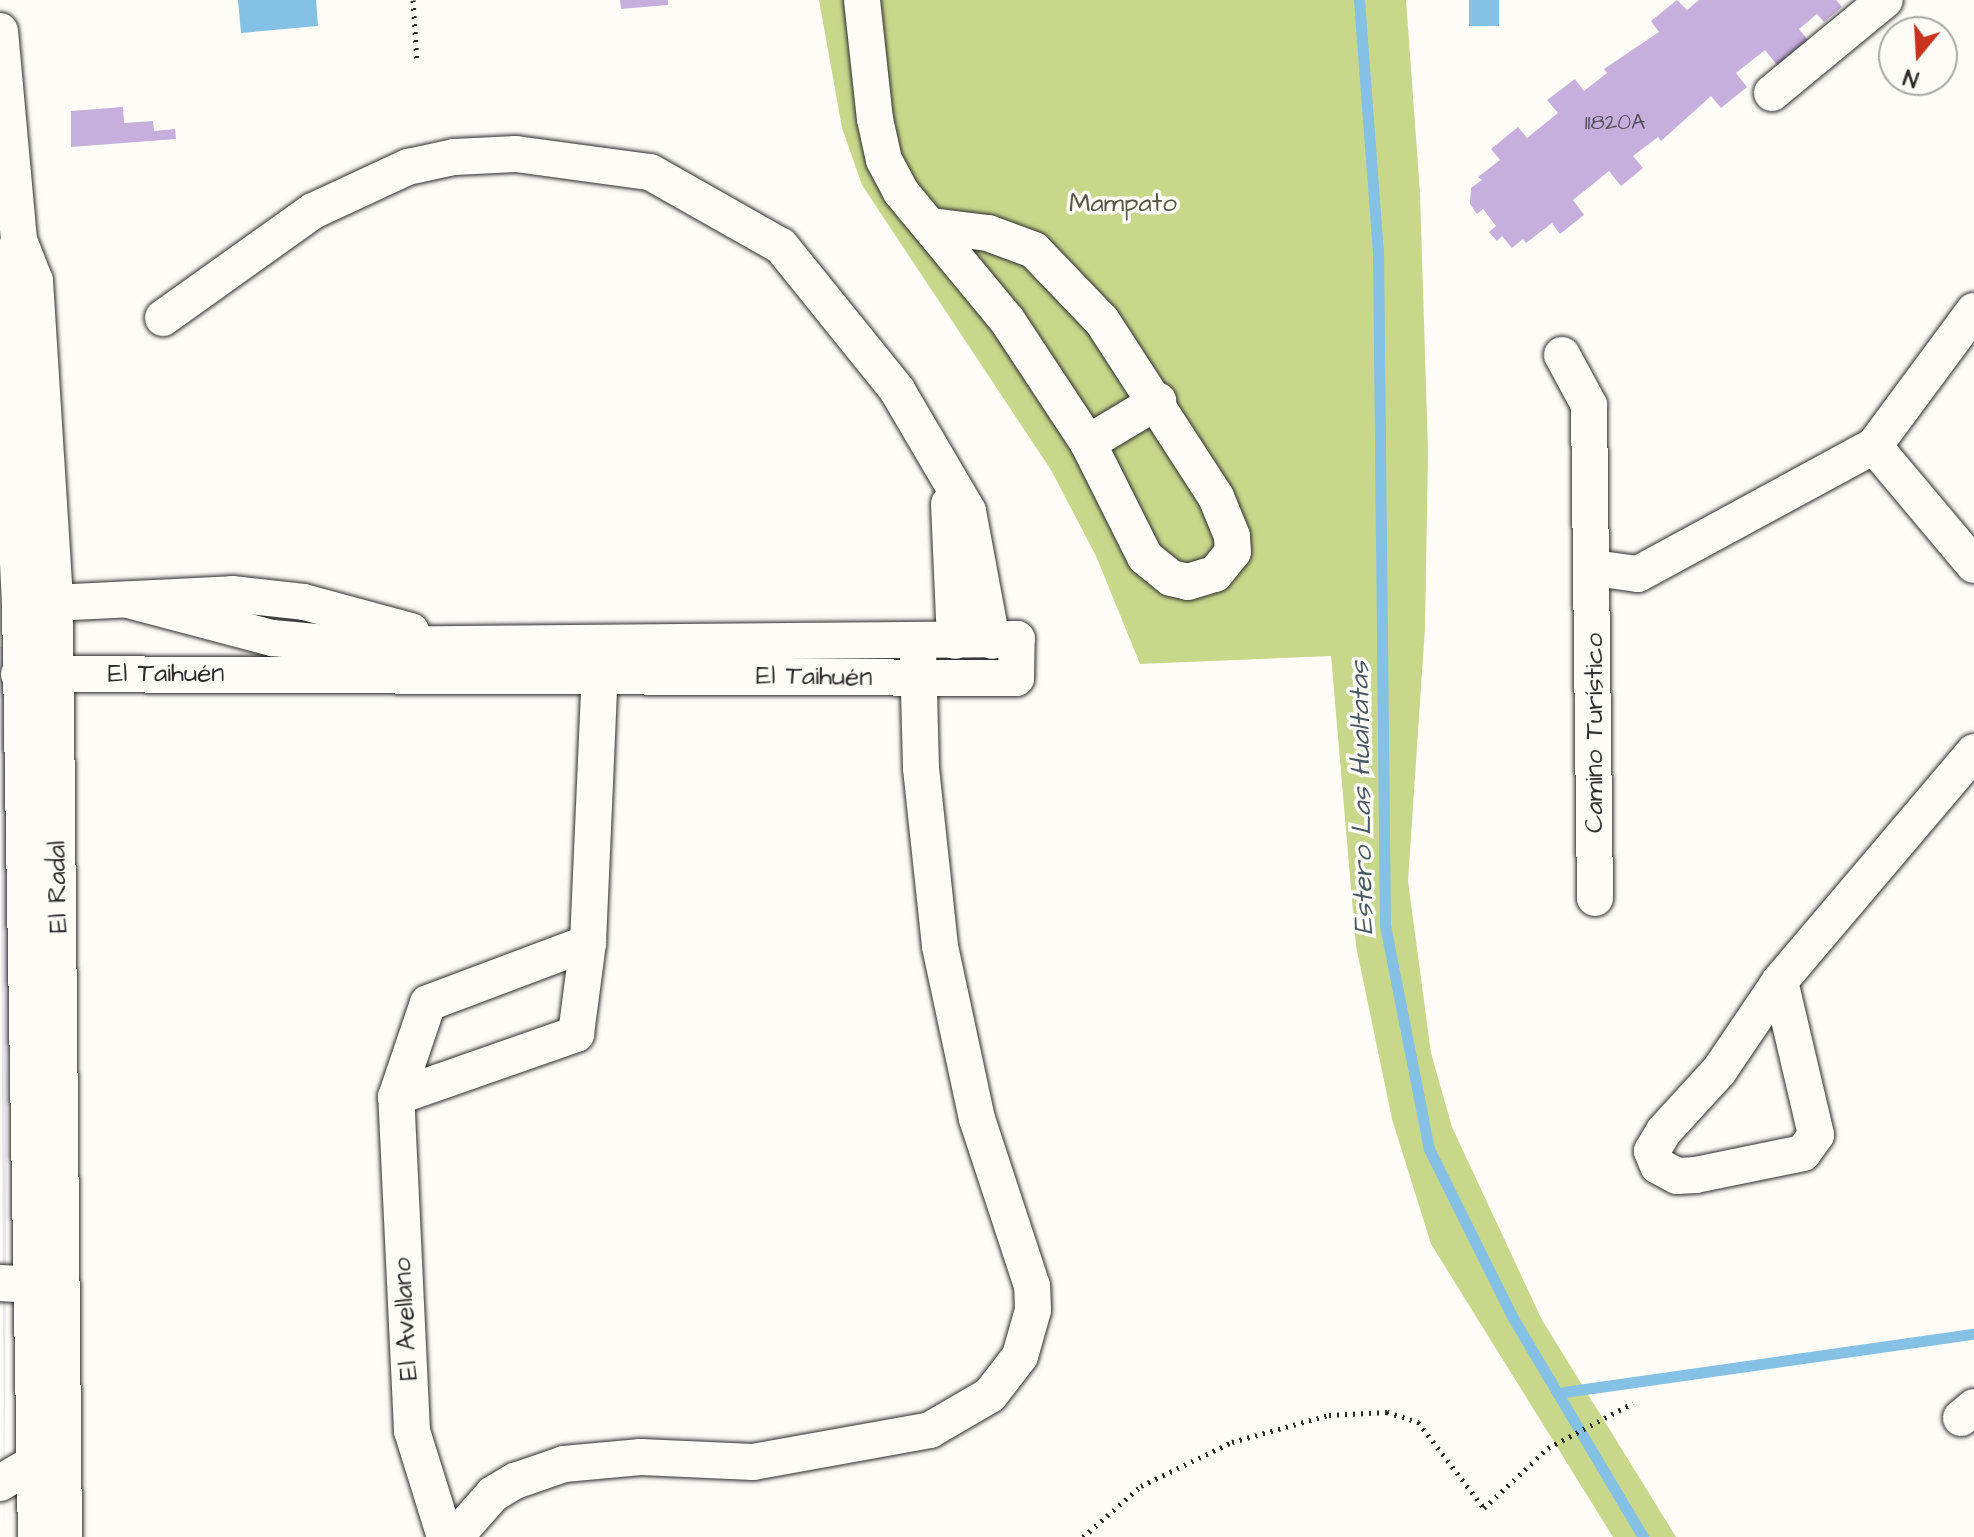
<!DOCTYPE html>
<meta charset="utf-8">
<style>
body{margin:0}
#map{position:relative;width:1974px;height:1537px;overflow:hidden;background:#fdfcf7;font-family:"Architects Daughter",sans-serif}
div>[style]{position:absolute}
.built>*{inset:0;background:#ece5ef}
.green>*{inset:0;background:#c9d78b}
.water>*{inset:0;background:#84c1e4;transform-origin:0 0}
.stream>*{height:11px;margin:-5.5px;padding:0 5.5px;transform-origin:5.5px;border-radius:5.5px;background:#84c1e4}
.building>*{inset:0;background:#c6aedd}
.path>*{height:5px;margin-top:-2.5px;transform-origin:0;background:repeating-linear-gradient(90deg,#2b2b2b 0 2px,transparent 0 8px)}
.roads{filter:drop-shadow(0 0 2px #2b2b2b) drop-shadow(0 0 2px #2b2b2b)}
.minor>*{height:36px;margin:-18px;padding:0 18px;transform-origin:18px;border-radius:18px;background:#fdfcf7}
span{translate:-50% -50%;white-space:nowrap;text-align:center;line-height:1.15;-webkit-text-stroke:7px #fdfcf7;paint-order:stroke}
.number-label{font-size:22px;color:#524c58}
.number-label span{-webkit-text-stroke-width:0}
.park-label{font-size:26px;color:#525643}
.street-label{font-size:26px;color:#2b2b2b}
.water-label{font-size:28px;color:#465862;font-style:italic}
.north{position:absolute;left:1878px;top:16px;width:80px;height:80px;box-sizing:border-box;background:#fdfcf7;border:2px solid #a9a8a5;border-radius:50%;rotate:198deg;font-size:22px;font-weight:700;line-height:32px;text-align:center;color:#2b2b2b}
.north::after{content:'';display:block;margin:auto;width:28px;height:36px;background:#c8321e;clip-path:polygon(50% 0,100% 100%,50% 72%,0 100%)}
</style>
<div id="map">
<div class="built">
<div style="clip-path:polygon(0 647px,7px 647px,9px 852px,4px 1537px)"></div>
</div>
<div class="green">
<div style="clip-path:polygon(819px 0,1406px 0,1420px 193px,1428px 452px,1425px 628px,1408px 881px,1431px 1053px,1452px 1127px,1542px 1320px,1676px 1537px,1613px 1537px,1431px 1244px,1392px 1119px,1356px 946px,1331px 656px,1140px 664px,1096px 556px,1051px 470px,862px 185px,842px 128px)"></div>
</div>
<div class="water">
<div style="clip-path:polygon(238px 0,316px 0,318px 26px,241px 33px)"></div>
<div style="left:1469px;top:0;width:30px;height:26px"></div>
</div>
<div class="stream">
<div style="left:1359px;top:0;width:251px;rotate:85.7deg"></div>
<div style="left:1378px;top:250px;width:675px;rotate:89.41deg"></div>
<div style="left:1385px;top:925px;width:228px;rotate:78.9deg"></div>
<div style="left:1429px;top:1149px;width:189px;rotate:63.6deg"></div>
<div style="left:1513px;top:1318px;width:255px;rotate:59.3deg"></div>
<div style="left:1564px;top:1392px;width:414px;rotate:-8.1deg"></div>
</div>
<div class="building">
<div style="clip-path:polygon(620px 0,668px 0,668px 5px,621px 9px)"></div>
<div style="clip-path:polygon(1677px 0,1687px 10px,1699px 0,1836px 0,1842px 7px,1824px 22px,1817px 14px,1799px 29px,1808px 40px,1777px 65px,1765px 50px,1736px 73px,1747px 87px,1721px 108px,1711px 96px,1661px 141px,1658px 137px,1633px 156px,1643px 168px,1621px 186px,1609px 171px,1573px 200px,1584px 215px,1560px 234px,1552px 223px,1526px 243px,1523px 239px,1512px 248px,1502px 236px,1497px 241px,1489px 232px,1496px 226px,1483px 209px,1477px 214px,1470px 204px,1471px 188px,1482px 180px,1478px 177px,1500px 160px,1491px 149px,1518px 127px,1527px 138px,1558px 113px,1547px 100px,1575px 79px,1584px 91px,1607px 73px,1604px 69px,1659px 32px,1651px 21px)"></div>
<div style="clip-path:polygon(123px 107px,124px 123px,153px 121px,154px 131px,175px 129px,176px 139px,71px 147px,71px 111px)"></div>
</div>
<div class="path">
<div style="left:413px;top:0;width:62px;rotate:86.3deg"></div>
<div style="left:1083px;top:1537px;width:77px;rotate:-41.3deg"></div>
<div style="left:1141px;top:1486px;width:101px;rotate:-25.8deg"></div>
<div style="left:1232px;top:1442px;width:101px;rotate:-15.6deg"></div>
<div style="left:1329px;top:1415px;width:58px;rotate:-3deg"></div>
<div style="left:1387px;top:1412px;width:33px;rotate:18deg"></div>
<div style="left:1418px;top:1422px;width:108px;rotate:52.5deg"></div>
<div style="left:1484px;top:1508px;width:88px;rotate:-43.2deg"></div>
<div style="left:1548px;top:1448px;width:96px;rotate:-27.9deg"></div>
</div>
<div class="roads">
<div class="minor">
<div style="left:862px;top:0;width:120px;rotate:83.8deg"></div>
<div style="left:875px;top:119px;width:42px;rotate:77.6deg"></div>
<div style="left:884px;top:160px;width:36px;rotate:62deg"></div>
<div style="left:901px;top:192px;width:166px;rotate:50.4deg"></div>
<div style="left:1007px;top:320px;width:147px;rotate:56.6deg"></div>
<div style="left:1088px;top:443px;width:127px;rotate:63.4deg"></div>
<div style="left:1145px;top:557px;width:33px;rotate:39deg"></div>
<div style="left:1171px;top:578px;width:17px;rotate:13deg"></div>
<div style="left:1188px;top:582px;width:28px;rotate:-17deg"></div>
<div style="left:1215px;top:574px;width:28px;rotate:-51deg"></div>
<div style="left:1233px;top:552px;width:16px;rotate:-94deg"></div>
<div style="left:1232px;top:536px;width:42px;rotate:-112.3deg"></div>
<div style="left:1216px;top:497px;width:210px;rotate:-122.9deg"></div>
<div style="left:1102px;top:321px;width:98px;rotate:-133.8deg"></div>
<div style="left:1034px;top:250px;width:49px;rotate:-159.7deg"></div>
<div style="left:988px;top:233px;width:57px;rotate:-173deg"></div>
<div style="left:0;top:31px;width:210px;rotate:84.8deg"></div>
<div style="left:19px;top:240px;width:44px;rotate:68.7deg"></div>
<div style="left:35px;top:281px;width:322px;rotate:86.4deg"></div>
<div style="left:55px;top:602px;width:935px;rotate:89.45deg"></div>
<div style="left:1772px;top:93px;width:146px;rotate:-39.5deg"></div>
<div style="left:19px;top:240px;width:49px;rotate:106.6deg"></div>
<div style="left:5px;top:287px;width:318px;rotate:87.3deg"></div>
<div style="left:20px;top:605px;width:932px;rotate:89.02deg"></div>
<div style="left:163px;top:318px;width:184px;rotate:-35.5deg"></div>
<div style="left:313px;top:211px;width:105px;rotate:-24.9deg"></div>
<div style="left:408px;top:167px;width:47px;rotate:-12.3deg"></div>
<div style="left:454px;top:157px;width:62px;rotate:-2.8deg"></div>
<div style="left:516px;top:154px;width:135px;rotate:7.7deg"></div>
<div style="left:650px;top:172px;width:150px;rotate:29.5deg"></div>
<div style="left:781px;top:246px;width:185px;rotate:51.1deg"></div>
<div style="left:897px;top:390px;width:140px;rotate:59.6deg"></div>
<div style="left:968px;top:511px;width:132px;rotate:79.5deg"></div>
<div style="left:1562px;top:355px;width:57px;rotate:61.6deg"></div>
<div style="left:1589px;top:405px;width:493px;rotate:89.3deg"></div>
<div style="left:1088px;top:443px;width:82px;rotate:-31deg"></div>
<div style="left:1874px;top:446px;width:155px;rotate:50deg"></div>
<div style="left:949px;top:504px;width:137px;rotate:87.5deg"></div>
<div style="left:1594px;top:568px;width:44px;rotate:7.8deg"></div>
<div style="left:1638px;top:574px;width:268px;rotate:-28.5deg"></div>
<div style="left:1874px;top:446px;width:168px;rotate:-53.5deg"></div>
<div style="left:31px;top:604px;width:201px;rotate:-2.8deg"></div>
<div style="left:232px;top:594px;width:72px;rotate:6.3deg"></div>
<div style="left:304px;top:602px;width:111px;rotate:15.2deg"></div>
<div style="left:19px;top:674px;width:997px;rotate:0.23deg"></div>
<div style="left:1016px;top:678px;width:39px;rotate:-89deg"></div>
<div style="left:1017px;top:639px;width:668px;rotate:179.49deg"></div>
<div style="left:349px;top:645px;width:77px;rotate:-174.8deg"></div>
<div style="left:272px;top:638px;width:149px;rotate:-165.2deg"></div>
<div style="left:1780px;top:981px;width:158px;rotate:76.8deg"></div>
<div style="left:1816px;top:1135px;width:22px;rotate:126deg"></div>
<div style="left:1803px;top:1153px;width:109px;rotate:168.4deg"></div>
<div style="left:1696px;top:1175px;width:19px;rotate:177deg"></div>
<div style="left:1677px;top:1176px;width:21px;rotate:-152deg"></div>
<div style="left:1658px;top:1166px;width:16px;rotate:-112deg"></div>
<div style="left:1652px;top:1151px;width:23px;rotate:-59deg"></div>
<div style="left:1664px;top:1131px;width:81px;rotate:-47.5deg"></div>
<div style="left:1719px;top:1071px;width:109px;rotate:-55.9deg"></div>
<div style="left:1780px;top:981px;width:300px;rotate:-49.7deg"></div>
<div style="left:396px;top:1097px;width:191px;rotate:-19.3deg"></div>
<div style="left:576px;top:1034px;width:92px;rotate:-82.5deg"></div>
<div style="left:588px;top:943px;width:292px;rotate:-87.5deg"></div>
<div style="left:0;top:1283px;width:33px;rotate:3deg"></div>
<div style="left:1961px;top:1418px;width:17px;rotate:-40deg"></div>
<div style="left:0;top:1483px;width:43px;rotate:-30.7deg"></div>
<div style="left:445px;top:1537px;width:111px;rotate:-107.3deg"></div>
<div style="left:412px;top:1431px;width:334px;rotate:-92.7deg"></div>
<div style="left:396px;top:1097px;width:99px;rotate:-71.2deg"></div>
<div style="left:428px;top:1003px;width:171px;rotate:-20.6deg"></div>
<div style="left:455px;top:1537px;width:57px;rotate:-48.5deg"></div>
<div style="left:493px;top:1494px;width:26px;rotate:-31deg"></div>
<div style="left:515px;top:1481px;width:52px;rotate:-19.1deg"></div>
<div style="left:564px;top:1464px;width:77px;rotate:-5.2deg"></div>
<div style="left:641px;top:1457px;width:112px;rotate:2.6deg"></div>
<div style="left:753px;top:1462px;width:180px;rotate:-10.2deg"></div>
<div style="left:930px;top:1430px;width:69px;rotate:-30.3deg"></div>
<div style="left:990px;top:1395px;width:49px;rotate:-52.4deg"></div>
<div style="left:1020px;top:1356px;width:48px;rotate:-74.2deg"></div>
<div style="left:1033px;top:1310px;width:24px;rotate:-92deg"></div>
<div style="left:1032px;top:1286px;width:176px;rotate:-108.2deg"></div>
<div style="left:977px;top:1119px;width:177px;rotate:-102.1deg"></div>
<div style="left:940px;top:946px;width:179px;rotate:-96.1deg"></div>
<div style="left:921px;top:768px;width:114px;rotate:-91.5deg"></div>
</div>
</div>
<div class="number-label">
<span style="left:1615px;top:123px">11820A</span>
</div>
<div class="park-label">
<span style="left:1123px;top:204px">Mampato</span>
</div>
<div class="street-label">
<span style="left:166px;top:674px">El Taihuén</span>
<span style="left:814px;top:677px;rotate:1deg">El Taihuén</span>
<span style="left:1595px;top:733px;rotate:-90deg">Camino Turístico</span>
<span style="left:58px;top:887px;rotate:-91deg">El Radal</span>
<span style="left:406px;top:1319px;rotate:-93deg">El Avellano</span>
</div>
<div class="water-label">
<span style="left:1362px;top:798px;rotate:-91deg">Estero Las Hualtatas</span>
</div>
<div class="north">N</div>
</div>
